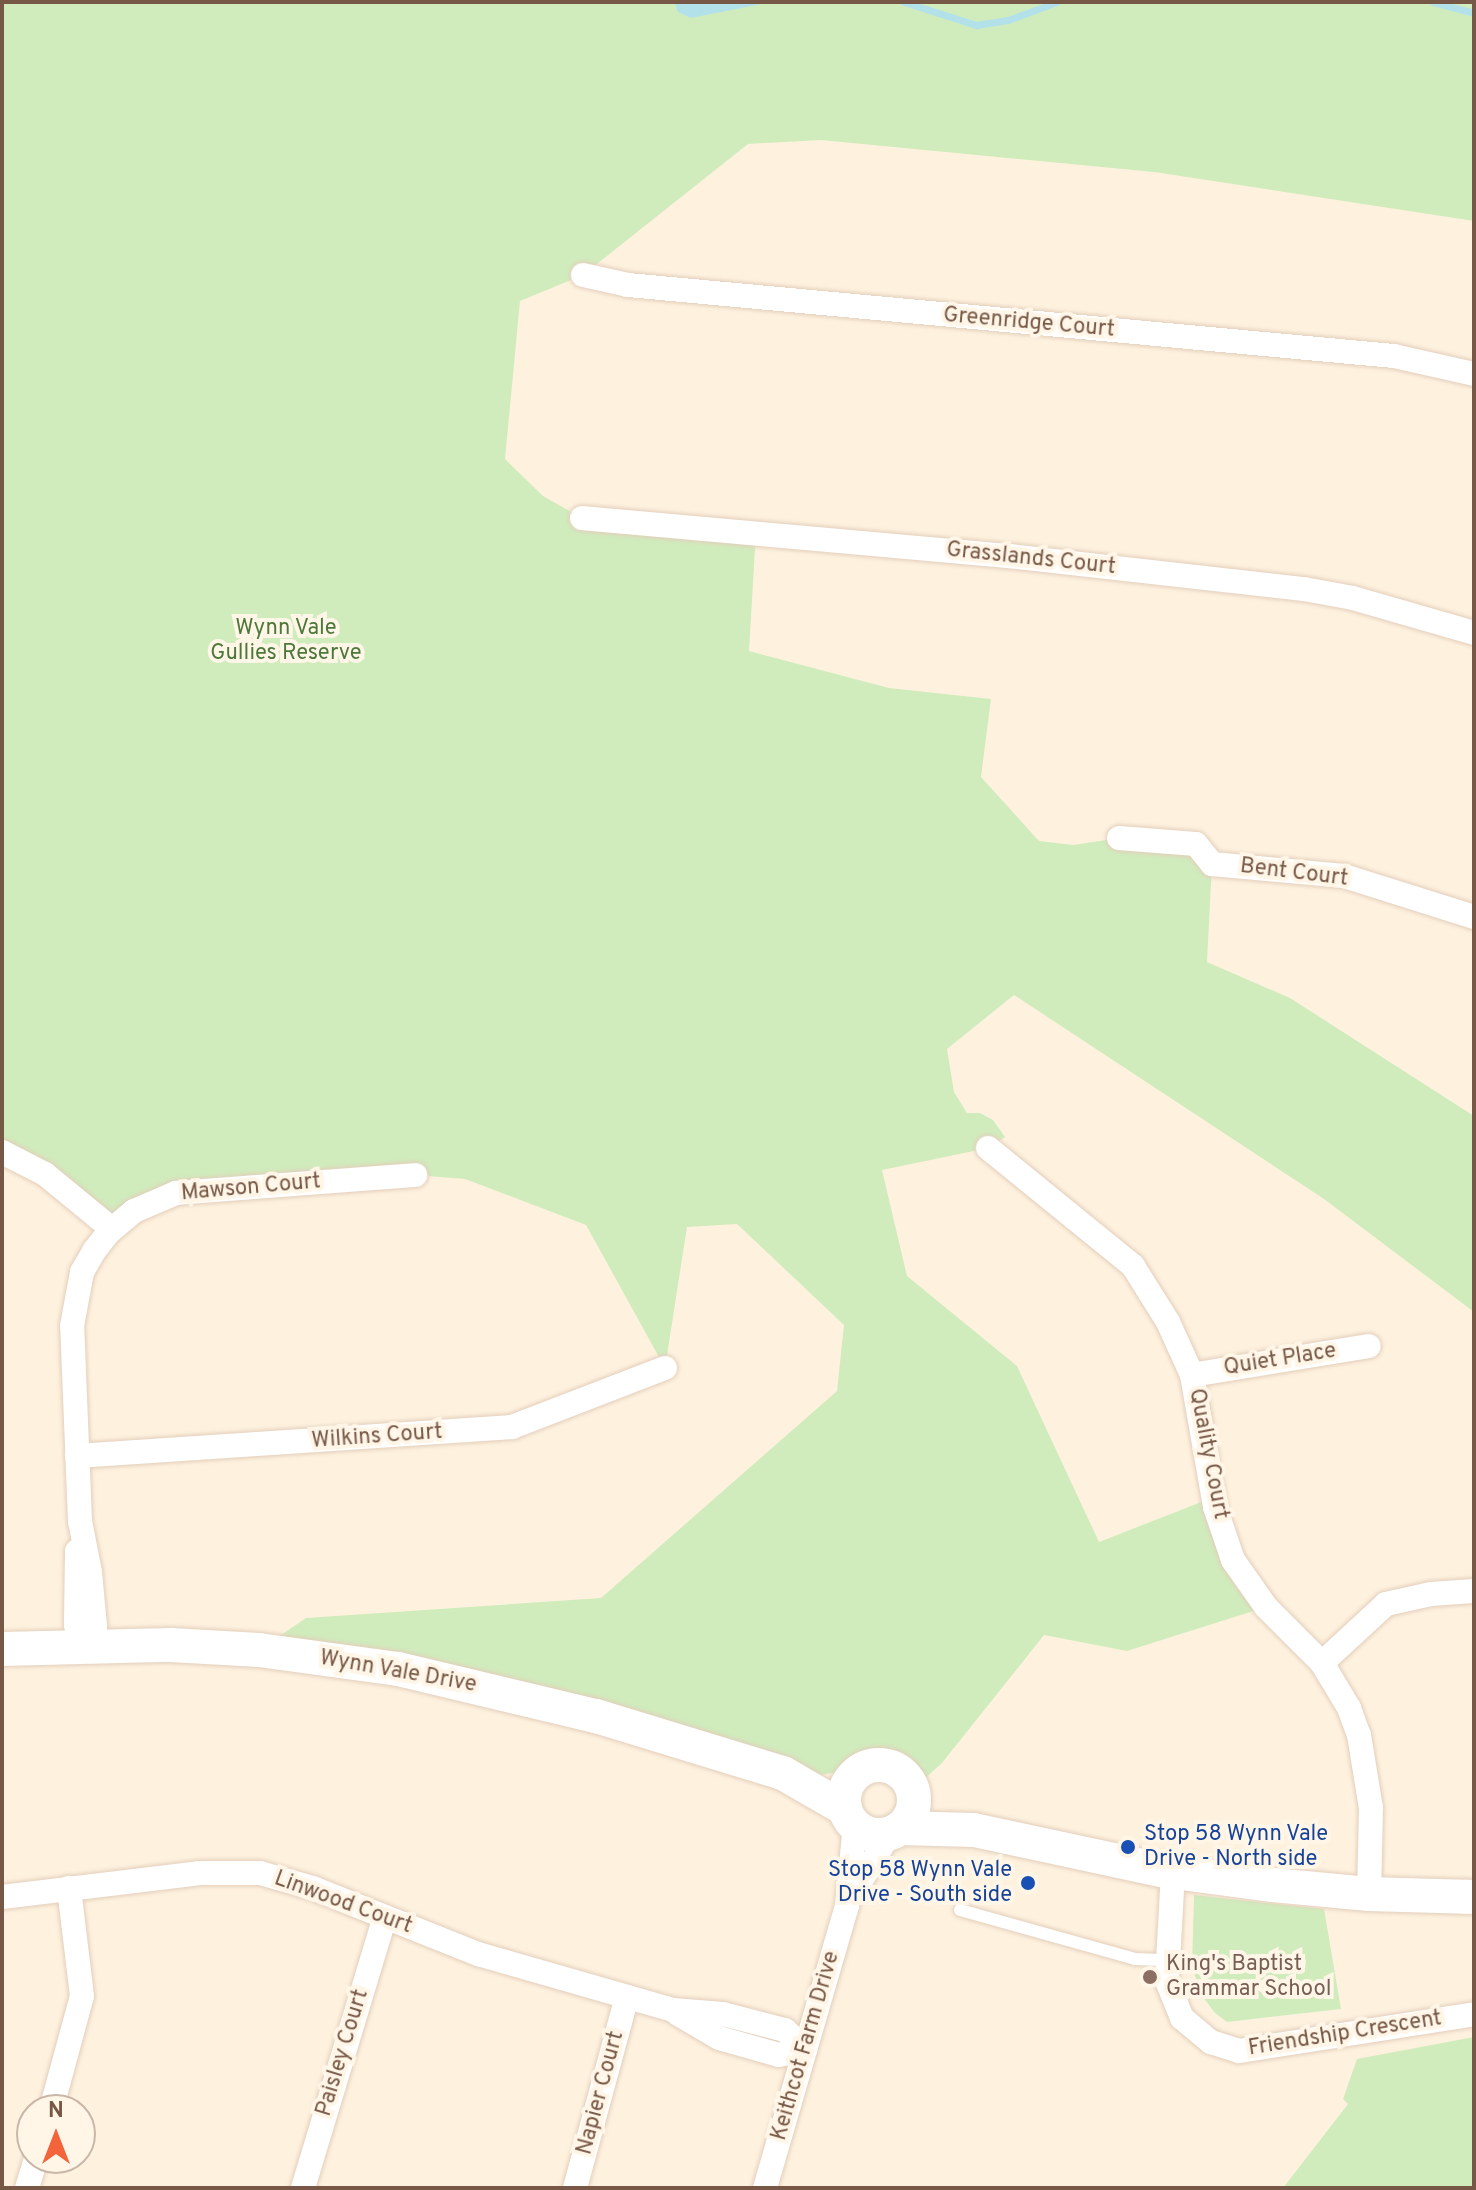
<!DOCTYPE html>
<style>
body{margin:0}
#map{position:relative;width:1476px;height:2190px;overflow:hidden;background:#fef2df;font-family:Overpass,sans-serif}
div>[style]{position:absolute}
.green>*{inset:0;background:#d0ecbd}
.water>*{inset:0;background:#b3e1e9}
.stream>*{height:7px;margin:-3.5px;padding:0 3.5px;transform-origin:3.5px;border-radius:3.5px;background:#b3e1e9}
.roads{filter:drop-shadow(0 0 2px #e3cebb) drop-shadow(0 0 2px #e3cebb)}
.lane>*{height:12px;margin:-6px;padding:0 6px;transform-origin:6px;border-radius:6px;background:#fff}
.street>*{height:24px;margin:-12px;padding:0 12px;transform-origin:12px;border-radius:12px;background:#fff}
.secondary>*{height:34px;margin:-17px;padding:0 17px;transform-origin:17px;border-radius:17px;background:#fff}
.secondary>.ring{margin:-17px;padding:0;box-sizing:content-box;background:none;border:34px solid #fff;border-radius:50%}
.dots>*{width:22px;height:22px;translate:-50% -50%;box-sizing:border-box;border:4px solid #fff6e8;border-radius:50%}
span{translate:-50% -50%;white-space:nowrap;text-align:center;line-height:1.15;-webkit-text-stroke:8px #fff6e8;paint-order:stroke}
.street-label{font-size:22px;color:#775745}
.park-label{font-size:22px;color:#4c783a}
.transit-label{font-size:22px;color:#164399}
.left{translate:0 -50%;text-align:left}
.right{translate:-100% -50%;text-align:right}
.education-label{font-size:22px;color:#785e54}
.frame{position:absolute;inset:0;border:4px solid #775745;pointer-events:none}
.north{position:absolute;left:16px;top:2094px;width:80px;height:80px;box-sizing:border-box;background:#fff6e8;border:2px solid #c9b6a7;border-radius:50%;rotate:0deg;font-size:22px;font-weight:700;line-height:32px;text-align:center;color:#775745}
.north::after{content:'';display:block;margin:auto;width:28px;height:36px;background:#f3643a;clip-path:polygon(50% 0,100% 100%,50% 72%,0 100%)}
</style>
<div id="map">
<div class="green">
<div style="clip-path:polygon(2px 2px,1474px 2px,1474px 221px,1154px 172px,821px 140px,748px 144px,583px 275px,520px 301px,505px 459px,543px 496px,582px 518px,756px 532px,749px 651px,889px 688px,991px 699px,981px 777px,1039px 841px,1073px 845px,1119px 838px,1196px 844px,1212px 864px,1207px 962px,1290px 998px,1474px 1116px,1474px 1312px,1324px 1199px,1014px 995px,947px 1049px,954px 1092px,967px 1113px,980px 1113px,993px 1120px,1005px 1137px,988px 1148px,882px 1170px,907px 1276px,1017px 1366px,1099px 1542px,1214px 1497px,1266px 1607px,1127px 1651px,1044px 1635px,942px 1763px,913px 1789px,903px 1774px,886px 1765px,819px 1775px,259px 1650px,306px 1618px,601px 1598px,837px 1391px,844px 1325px,737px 1224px,687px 1227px,665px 1368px,586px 1225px,465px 1179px,415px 1175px,206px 1189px,112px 1229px,2px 1152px)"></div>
<div style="clip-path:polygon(1194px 1895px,1324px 1909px,1341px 2009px,1227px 2022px,1215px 2013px,1202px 1996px,1192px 1967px)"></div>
<div style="clip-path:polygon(1474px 2037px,1474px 2188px,1283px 2188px,1348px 2104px,1343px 2099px,1357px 2059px)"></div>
</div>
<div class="water">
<div style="clip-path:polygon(772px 2px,691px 18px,678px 12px,675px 3px)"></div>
</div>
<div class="stream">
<div style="left:904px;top:2px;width:76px;rotate:17.7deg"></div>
<div style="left:976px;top:25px;width:32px;rotate:-9deg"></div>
<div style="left:1008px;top:20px;width:52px;rotate:-20.2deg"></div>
<div style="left:1433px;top:2px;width:42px;rotate:15deg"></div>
</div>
<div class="roads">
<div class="lane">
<div style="left:960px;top:1910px;width:182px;rotate:15.6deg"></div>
<div style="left:1135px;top:1959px;width:33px;rotate:2deg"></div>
</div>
<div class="street">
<div style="left:583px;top:275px;width:46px;rotate:12.5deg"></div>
<div style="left:628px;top:285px;width:769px;rotate:5.3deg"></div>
<div style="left:1394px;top:356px;width:82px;rotate:12.7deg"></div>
<div style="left:582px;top:518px;width:429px;rotate:5.1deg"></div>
<div style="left:1009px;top:556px;width:297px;rotate:6.4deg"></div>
<div style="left:1304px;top:589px;width:50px;rotate:10.4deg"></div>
<div style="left:1353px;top:598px;width:126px;rotate:16.1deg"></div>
<div style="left:1119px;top:838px;width:77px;rotate:4.5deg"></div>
<div style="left:1196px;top:844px;width:26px;rotate:51deg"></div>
<div style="left:1212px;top:864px;width:133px;rotate:5.2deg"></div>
<div style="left:1344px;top:876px;width:136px;rotate:17.5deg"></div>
<div style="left:988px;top:1148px;width:187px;rotate:39.1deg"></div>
<div style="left:1133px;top:1266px;width:66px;rotate:58deg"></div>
<div style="left:1168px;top:1322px;width:58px;rotate:65.6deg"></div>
<div style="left:1192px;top:1375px;width:134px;rotate:80.1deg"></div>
<div style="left:1215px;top:1507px;width:56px;rotate:71.2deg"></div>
<div style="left:1233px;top:1560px;width:57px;rotate:54.9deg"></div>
<div style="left:1266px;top:1607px;width:79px;rotate:45deg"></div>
<div style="left:1322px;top:1663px;width:52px;rotate:59deg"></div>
<div style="left:1349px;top:1708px;width:29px;rotate:70deg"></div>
<div style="left:1359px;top:1735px;width:74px;rotate:80.7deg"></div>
<div style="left:1371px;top:1808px;width:86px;rotate:91.3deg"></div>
<div style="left:2px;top:1152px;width:48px;rotate:27.1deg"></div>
<div style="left:45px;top:1174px;width:87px;rotate:39.4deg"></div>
<div style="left:1192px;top:1375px;width:179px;rotate:-9.3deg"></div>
<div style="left:77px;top:1456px;width:436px;rotate:-3.8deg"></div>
<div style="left:512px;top:1427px;width:164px;rotate:-21.1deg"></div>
<div style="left:77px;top:1551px;width:74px;rotate:90.8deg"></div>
<div style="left:76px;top:1625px;width:23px;rotate:61deg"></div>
<div style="left:87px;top:1645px;width:21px;rotate:-67deg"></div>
<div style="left:95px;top:1626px;width:54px;rotate:-95.3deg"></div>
<div style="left:90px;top:1572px;width:52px;rotate:-101.1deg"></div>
<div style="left:80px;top:1521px;width:195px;rotate:-92.3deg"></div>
<div style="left:72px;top:1326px;width:55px;rotate:-79.5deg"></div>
<div style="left:82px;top:1272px;width:24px;rotate:-60deg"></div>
<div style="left:94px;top:1251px;width:24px;rotate:-52deg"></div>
<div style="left:109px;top:1232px;width:33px;rotate:-40deg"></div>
<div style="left:134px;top:1211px;width:46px;rotate:-23.2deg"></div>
<div style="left:176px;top:1193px;width:240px;rotate:-4.3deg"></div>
<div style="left:1322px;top:1663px;width:87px;rotate:-42.7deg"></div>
<div style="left:1386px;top:1604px;width:46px;rotate:-12.5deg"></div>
<div style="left:1431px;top:1594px;width:43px;rotate:-4deg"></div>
<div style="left:1173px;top:1872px;width:109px;rotate:93.2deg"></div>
<div style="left:1167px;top:1981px;width:40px;rotate:68deg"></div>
<div style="left:1182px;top:2018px;width:38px;rotate:40deg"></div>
<div style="left:1211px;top:2042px;width:29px;rotate:18deg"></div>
<div style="left:1239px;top:2051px;width:238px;rotate:-8.9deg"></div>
<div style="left:854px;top:1892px;width:69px;rotate:-58.6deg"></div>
<div style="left:2px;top:1897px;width:198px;rotate:-6.9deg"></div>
<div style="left:199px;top:1873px;width:61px"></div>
<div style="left:260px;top:1873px;width:55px;rotate:15.8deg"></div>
<div style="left:313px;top:1888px;width:178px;rotate:21.8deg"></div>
<div style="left:478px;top:1954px;width:203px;rotate:16deg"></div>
<div style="left:673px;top:2010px;width:50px;rotate:4.6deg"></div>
<div style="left:723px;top:2014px;width:64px;rotate:14.5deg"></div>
<div style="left:785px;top:2030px;width:28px;rotate:44deg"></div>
<div style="left:678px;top:2014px;width:48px;rotate:30.3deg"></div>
<div style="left:719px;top:2038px;width:62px;rotate:15.8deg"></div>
<div style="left:779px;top:2055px;width:27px;rotate:-13deg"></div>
<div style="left:51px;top:2110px;width:118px;rotate:-74.8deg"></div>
<div style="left:82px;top:1996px;width:109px;rotate:-96.9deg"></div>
<div style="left:27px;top:2188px;width:31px;rotate:-73deg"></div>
<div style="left:303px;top:2188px;width:281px;rotate:-73.2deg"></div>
<div style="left:575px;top:2188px;width:198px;rotate:-74.8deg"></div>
<div style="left:765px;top:2188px;width:295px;rotate:-73.8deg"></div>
<div style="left:847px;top:1905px;width:80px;rotate:-84.3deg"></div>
</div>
<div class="secondary">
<div style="left:2px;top:1649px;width:169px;rotate:-1.4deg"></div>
<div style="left:171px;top:1645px;width:88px;rotate:3.3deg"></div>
<div style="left:259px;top:1650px;width:140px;rotate:7.8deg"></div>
<div style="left:398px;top:1669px;width:204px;rotate:13.4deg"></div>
<div style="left:596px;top:1716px;width:195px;rotate:17deg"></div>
<div style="left:783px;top:1773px;width:72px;rotate:30.1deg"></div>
<div class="ring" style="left:844px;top:1765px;width:36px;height:36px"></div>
<div style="left:900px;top:1828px;width:74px;rotate:1.5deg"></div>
<div style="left:974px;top:1830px;width:196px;rotate:12.1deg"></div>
<div style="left:1166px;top:1871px;width:108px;rotate:7.5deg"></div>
<div style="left:1273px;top:1885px;width:96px;rotate:5.4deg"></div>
<div style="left:1369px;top:1894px;width:105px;rotate:1.6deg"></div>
</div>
</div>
<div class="dots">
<div style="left:1128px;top:1847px;background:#1a4fb4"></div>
<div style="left:1028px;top:1883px;background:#1a4fb4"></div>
<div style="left:1150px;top:1977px;background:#8d6e63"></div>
</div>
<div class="street-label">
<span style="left:1029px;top:323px;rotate:5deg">Greenridge Court</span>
<span style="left:1031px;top:559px;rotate:6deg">Grasslands Court</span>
<span style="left:1294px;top:873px;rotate:7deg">Bent Court</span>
<span style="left:251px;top:1188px;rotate:-5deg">Mawson Court</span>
<span style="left:1280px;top:1360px;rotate:-9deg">Quiet Place</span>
<span style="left:377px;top:1437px;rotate:-4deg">Wilkins Court</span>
<span style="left:1208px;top:1454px;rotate:79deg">Quality Court</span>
<span style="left:398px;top:1672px;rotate:10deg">Wynn Vale Drive</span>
<span style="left:343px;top:1903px;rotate:20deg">Linwood Court</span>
<span style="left:1345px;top:2034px;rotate:-9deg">Friendship Crescent</span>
<span style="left:806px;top:2046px;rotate:-74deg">Keithcot Farm Drive</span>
<span style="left:343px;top:2053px;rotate:-73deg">Paisley Court</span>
<span style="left:601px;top:2093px;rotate:-75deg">Napier Court</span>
</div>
<div class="park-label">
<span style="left:286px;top:641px">Wynn Vale<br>Gullies Reserve</span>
</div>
<div class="transit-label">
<span class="left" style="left:1144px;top:1847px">Stop 58 Wynn Vale<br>Drive - North side</span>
<span class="right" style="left:1012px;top:1883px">Stop 58 Wynn Vale<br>Drive - South side</span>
</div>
<div class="education-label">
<span class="left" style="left:1166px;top:1977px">King's Baptist<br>Grammar School</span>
</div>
<div class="frame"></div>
<div class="north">N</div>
</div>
